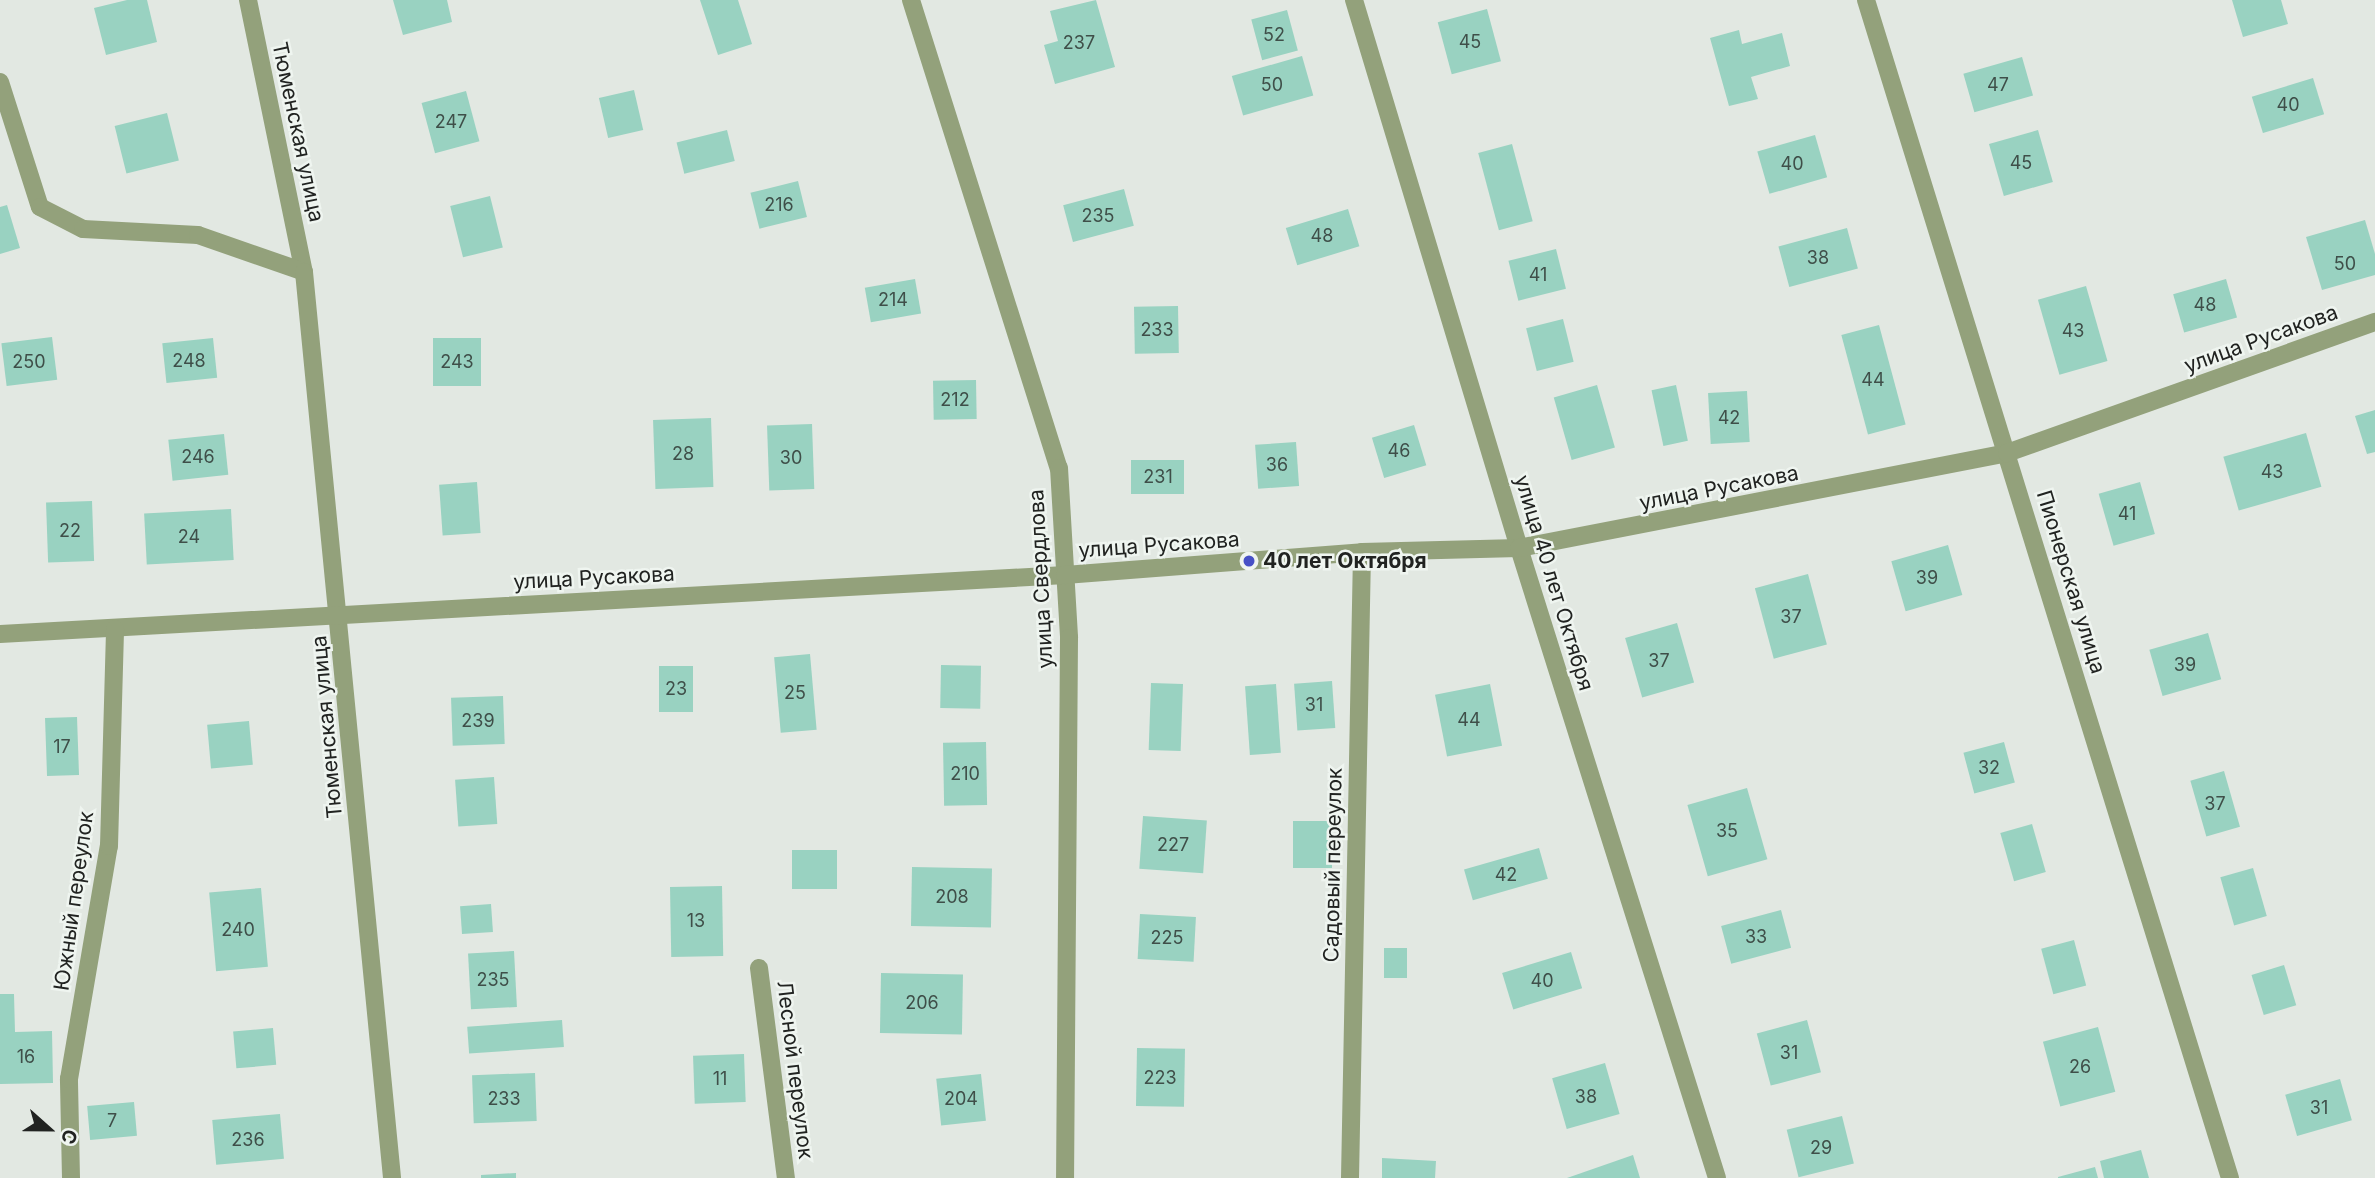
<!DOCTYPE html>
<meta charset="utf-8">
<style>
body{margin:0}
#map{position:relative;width:2375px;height:1178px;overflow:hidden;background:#e2e8e2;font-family:Inter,sans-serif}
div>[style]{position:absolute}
.building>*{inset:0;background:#99d2c1;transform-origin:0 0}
.minor>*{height:18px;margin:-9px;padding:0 9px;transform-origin:9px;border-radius:9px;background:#93a17b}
.dots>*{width:19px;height:19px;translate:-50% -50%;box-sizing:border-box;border:4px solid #eff5f0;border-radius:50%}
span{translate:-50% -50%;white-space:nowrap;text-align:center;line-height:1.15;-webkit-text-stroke:5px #eff5f0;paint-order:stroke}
.number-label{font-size:18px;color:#3f4f49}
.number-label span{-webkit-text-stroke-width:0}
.street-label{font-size:21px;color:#212321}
.poi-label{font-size:21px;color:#212321;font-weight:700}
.left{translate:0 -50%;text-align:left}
.north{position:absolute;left:14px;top:1094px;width:70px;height:70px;-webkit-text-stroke:5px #eff5f0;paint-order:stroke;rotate:111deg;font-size:19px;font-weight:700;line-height:28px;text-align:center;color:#212321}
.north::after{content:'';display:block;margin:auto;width:24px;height:32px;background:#212321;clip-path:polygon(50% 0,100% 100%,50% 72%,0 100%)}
</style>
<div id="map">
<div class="building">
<div style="clip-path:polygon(127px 0,147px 0,157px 42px,106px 55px,94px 8px)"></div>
<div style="clip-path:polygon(393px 0,447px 0,452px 22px,403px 35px)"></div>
<div style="clip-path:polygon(700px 0,738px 0,752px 44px,718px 55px)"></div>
<div style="clip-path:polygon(1096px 0,1115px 67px,1055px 84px,1044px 45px,1058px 41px,1050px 11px)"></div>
<div style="clip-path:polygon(2232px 0,2281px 0,2288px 24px,2243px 37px)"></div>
<div style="left:1487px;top:9px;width:54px;height:51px;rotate:75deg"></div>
<div style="left:1287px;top:10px;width:42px;height:37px;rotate:75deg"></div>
<div style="clip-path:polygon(1739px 30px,1742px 44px,1782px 33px,1790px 66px,1751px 77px,1758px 99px,1729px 106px,1710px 38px)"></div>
<div style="left:1302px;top:56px;width:41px;height:73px;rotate:74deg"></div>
<div style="left:2022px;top:57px;width:40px;height:61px;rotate:74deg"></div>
<div style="left:2313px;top:78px;width:38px;height:64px;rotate:73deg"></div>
<div style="left:634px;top:90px;width:41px;height:36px;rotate:77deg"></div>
<div style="left:466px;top:91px;width:52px;height:46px;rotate:75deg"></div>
<div style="left:167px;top:113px;width:49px;height:54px;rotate:76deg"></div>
<div style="left:727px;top:130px;width:32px;height:52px;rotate:76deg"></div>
<div style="left:2038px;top:130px;width:54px;height:51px;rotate:74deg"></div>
<div style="left:1815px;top:135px;width:44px;height:60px;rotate:74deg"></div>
<div style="left:1512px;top:144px;width:80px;height:35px;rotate:75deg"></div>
<div style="left:798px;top:181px;width:37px;height:49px;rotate:76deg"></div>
<div style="left:1124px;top:189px;width:38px;height:63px;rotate:75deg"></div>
<div style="left:490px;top:196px;width:53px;height:41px;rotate:76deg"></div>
<div style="clip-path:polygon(7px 205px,20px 248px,0 254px,0 207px)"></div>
<div style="left:1348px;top:209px;width:39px;height:65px;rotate:73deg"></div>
<div style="clip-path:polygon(2365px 220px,2375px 254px,2375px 275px,2322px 290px,2306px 237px)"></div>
<div style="left:1847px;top:228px;width:42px;height:71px;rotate:75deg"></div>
<div style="left:1556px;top:249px;width:41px;height:49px;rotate:76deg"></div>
<div style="left:915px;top:279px;width:35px;height:51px;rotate:80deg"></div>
<div style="left:2226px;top:279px;width:40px;height:55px;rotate:74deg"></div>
<div style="left:2086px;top:286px;width:78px;height:50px;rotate:74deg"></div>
<div style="left:1178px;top:306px;width:47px;height:44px;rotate:89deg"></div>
<div style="left:1563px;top:319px;width:44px;height:38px;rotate:76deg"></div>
<div style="left:1879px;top:325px;width:103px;height:39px;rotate:75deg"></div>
<div style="left:52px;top:337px;width:43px;height:51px;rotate:83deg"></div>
<div style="left:213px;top:338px;width:40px;height:51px;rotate:84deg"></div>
<div style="left:433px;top:338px;width:48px;height:48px"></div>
<div style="left:976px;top:380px;width:39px;height:43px;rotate:89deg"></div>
<div style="left:1597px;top:385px;width:65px;height:45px;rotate:74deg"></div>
<div style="left:1676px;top:385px;width:57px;height:25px;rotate:78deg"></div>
<div style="left:1747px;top:391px;width:51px;height:39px;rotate:87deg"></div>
<div style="clip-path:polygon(2375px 410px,2375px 452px,2367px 454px,2355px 416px)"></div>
<div style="left:711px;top:418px;width:69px;height:58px;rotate:88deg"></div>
<div style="left:812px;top:424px;width:65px;height:45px;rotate:88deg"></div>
<div style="left:1414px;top:425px;width:42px;height:44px;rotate:73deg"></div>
<div style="left:2306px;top:433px;width:56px;height:86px;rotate:74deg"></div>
<div style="left:224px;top:434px;width:41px;height:56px;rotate:84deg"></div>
<div style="left:1296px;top:442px;width:44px;height:41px;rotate:86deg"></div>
<div style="left:1131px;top:460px;width:53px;height:34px"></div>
<div style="left:477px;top:482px;width:51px;height:38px;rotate:86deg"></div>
<div style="left:2140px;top:482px;width:54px;height:43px;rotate:74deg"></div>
<div style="left:92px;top:501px;width:60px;height:46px;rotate:88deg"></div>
<div style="left:231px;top:509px;width:51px;height:87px;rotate:87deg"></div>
<div style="left:1948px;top:545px;width:52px;height:59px;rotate:74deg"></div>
<div style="left:1808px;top:574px;width:73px;height:55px;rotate:75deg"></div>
<div style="left:1677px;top:623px;width:62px;height:54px;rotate:74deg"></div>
<div style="left:2208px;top:633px;width:48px;height:61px;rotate:74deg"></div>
<div style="left:810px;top:654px;width:76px;height:36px;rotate:85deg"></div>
<div style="left:941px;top:665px;width:40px;height:43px;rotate:1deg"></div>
<div style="left:659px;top:666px;width:34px;height:46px"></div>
<div style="left:1332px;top:681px;width:47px;height:38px;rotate:86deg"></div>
<div style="left:1151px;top:683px;width:32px;height:67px;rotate:2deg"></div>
<div style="left:1276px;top:684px;width:69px;height:31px;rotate:86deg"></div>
<div style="left:1490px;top:684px;width:63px;height:56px;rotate:79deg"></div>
<div style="left:503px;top:696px;width:48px;height:52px;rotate:88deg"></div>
<div style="left:77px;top:717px;width:58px;height:32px;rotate:88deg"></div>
<div style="left:249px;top:721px;width:44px;height:42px;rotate:85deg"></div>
<div style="left:986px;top:742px;width:63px;height:43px;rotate:89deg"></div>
<div style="left:2004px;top:742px;width:42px;height:42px;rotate:75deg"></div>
<div style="left:2224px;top:771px;width:58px;height:35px;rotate:74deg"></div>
<div style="left:494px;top:777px;width:47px;height:39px;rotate:86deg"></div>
<div style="left:1747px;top:788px;width:74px;height:62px;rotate:74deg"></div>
<div style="left:1143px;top:816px;width:64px;height:53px;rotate:4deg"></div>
<div style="left:1293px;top:821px;width:39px;height:47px"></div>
<div style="left:2032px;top:824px;width:50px;height:33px;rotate:74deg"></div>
<div style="left:1539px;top:848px;width:32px;height:78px;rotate:74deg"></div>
<div style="left:792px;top:850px;width:45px;height:39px"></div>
<div style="left:912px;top:867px;width:80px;height:59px;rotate:1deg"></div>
<div style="left:2253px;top:868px;width:50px;height:34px;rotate:74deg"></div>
<div style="left:722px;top:886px;width:70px;height:52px;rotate:89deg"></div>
<div style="left:261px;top:888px;width:79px;height:52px;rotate:85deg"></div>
<div style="left:491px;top:904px;width:28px;height:31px;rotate:86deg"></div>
<div style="left:1781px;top:910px;width:39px;height:62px;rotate:75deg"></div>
<div style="left:1140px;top:914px;width:56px;height:45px;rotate:3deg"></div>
<div style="left:2074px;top:940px;width:47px;height:34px;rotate:75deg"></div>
<div style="left:1407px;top:948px;width:30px;height:23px;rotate:90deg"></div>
<div style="left:514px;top:951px;width:56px;height:46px;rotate:87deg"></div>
<div style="left:1571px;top:952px;width:38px;height:72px;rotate:73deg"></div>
<div style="left:2284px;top:965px;width:42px;height:34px;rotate:73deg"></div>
<div style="left:881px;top:973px;width:82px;height:60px;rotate:1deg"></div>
<div style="clip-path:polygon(0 994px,14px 994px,15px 1032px,52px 1031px,53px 1083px,0 1084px)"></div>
<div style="left:562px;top:1020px;width:27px;height:95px;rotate:86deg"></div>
<div style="left:1807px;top:1020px;width:54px;height:52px;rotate:75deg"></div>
<div style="left:2098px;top:1027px;width:67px;height:57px;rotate:75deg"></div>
<div style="left:273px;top:1028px;width:37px;height:40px;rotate:85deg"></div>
<div style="left:1137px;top:1048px;width:48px;height:58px;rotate:1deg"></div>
<div style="left:744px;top:1054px;width:48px;height:51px;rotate:88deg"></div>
<div style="left:1605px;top:1063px;width:53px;height:55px;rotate:74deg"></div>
<div style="left:535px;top:1073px;width:48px;height:63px;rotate:88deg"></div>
<div style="left:981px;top:1074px;width:47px;height:45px;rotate:84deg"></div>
<div style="left:2340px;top:1079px;width:43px;height:57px;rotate:74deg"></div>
<div style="left:134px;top:1102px;width:34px;height:47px;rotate:85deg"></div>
<div style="left:280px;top:1114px;width:45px;height:68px;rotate:85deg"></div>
<div style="left:1842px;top:1116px;width:49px;height:57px;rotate:76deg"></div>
<div style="clip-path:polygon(2141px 1150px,2149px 1178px,2104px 1178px,2100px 1161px)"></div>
<div style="clip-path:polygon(1633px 1155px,1640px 1178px,1567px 1178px)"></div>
<div style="clip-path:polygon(1382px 1158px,1436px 1161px,1435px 1178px,1382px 1178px)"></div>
<div style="clip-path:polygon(2095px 1167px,2098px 1178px,2058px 1178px,2058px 1177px)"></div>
<div style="clip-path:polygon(516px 1173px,516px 1178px,481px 1178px,481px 1175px)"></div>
</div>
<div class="minor">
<div style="left:248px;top:0;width:278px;rotate:78.4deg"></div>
<div style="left:911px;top:0;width:491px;rotate:72.5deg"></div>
<div style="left:1059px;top:468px;width:170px;rotate:86.6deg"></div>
<div style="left:1069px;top:638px;width:540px;rotate:90.42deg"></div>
<div style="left:1354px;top:0;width:572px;rotate:73.24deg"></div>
<div style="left:1519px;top:548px;width:660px;rotate:72.55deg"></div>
<div style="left:1866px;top:0;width:1233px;rotate:72.83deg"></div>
<div style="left:0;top:82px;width:131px;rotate:72.3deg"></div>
<div style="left:40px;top:207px;width:48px;rotate:27.1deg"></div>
<div style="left:83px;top:229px;width:115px;rotate:3deg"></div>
<div style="left:198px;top:235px;width:112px;rotate:19.2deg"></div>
<div style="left:304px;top:272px;width:910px;rotate:84.45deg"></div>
<div style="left:0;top:634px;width:1067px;rotate:-3.17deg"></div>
<div style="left:1065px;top:575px;width:298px;rotate:-4.4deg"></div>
<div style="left:1362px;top:552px;width:157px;rotate:-1.5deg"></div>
<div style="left:1519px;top:548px;width:497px;rotate:-11deg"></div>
<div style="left:2007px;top:453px;width:391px;rotate:-19.6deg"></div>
<div style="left:759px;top:968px;width:212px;rotate:82.7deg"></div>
<div style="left:71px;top:1178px;width:99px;rotate:-91.2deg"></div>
<div style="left:69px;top:1079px;width:236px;rotate:-80.3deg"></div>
<div style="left:109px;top:846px;width:217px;rotate:-88.4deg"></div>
<div style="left:1350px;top:1178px;width:626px;rotate:-88.9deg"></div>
</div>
<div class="dots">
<div style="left:1249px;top:561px;background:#4751c6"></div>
</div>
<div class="number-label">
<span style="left:1274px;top:35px">52</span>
<span style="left:1470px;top:42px">45</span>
<span style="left:1079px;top:43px">237</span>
<span style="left:1272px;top:85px">50</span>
<span style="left:1998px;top:85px">47</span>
<span style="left:2288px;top:105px">40</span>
<span style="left:451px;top:122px">247</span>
<span style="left:2021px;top:163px">45</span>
<span style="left:1792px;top:164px">40</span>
<span style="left:779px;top:205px">216</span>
<span style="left:1098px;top:216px">235</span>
<span style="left:1322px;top:236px">48</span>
<span style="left:1818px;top:258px">38</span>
<span style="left:2345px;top:264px">50</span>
<span style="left:1538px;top:275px">41</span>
<span style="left:893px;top:300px">214</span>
<span style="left:2205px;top:305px">48</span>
<span style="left:1157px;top:330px">233</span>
<span style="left:2073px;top:331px">43</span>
<span style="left:189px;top:361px">248</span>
<span style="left:29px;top:362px">250</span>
<span style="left:457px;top:362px">243</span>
<span style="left:1873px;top:380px">44</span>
<span style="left:955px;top:400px">212</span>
<span style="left:1729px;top:418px">42</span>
<span style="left:1399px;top:451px">46</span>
<span style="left:683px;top:454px">28</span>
<span style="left:198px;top:457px">246</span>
<span style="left:791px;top:458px">30</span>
<span style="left:1277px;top:465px">36</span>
<span style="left:2272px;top:472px">43</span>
<span style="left:1158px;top:477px">231</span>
<span style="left:2127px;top:514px">41</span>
<span style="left:70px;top:531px">22</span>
<span style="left:189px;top:537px">24</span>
<span style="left:1927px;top:578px">39</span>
<span style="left:1791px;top:617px">37</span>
<span style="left:1659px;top:661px">37</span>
<span style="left:2185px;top:665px">39</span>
<span style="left:676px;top:689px">23</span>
<span style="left:795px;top:693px">25</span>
<span style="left:1314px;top:705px">31</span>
<span style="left:1469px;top:720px">44</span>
<span style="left:478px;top:721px">239</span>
<span style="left:62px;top:747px">17</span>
<span style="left:1989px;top:768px">32</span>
<span style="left:965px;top:774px">210</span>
<span style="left:2215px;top:804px">37</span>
<span style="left:1727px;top:831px">35</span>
<span style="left:1173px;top:845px">227</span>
<span style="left:1506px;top:875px">42</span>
<span style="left:952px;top:897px">208</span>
<span style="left:696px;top:921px">13</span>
<span style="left:238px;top:930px">240</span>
<span style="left:1756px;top:937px">33</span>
<span style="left:1167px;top:938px">225</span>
<span style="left:493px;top:980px">235</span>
<span style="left:1542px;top:981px">40</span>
<span style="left:922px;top:1003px">206</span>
<span style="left:1789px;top:1053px">31</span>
<span style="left:26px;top:1057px">16</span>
<span style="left:2080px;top:1067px">26</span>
<span style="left:1160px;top:1078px">223</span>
<span style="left:720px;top:1079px">11</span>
<span style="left:1586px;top:1097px">38</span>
<span style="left:504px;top:1099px">233</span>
<span style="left:961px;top:1099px">204</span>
<span style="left:2319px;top:1108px">31</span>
<span style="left:112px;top:1121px">7</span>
<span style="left:248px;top:1140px">236</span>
<span style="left:1821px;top:1148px">29</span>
</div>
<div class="street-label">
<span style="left:298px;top:132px;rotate:78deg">Тюменская улица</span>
<span style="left:2261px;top:339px;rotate:-20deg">улица Русакова</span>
<span style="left:1719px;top:488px;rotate:-11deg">улица Русакова</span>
<span style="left:1159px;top:545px;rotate:-4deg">улица Русакова</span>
<span style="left:594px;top:578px;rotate:-3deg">улица Русакова</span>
<span style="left:1041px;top:579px;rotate:-93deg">улица Свердлова</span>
<span style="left:2071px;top:582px;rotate:73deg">Пионерская улица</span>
<span style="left:1554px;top:583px;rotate:73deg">улица 40 лет Октября</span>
<span style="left:327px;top:727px;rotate:-95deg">Тюменская улица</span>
<span style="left:1333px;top:865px;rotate:-89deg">Садовый переулок</span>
<span style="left:74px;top:901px;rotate:-82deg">Южный переулок</span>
<span style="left:795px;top:1070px;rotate:83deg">Лесной переулок</span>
</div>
<div class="poi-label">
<span class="left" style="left:1263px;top:561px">40 лет Октября</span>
</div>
<div class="north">С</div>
</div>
